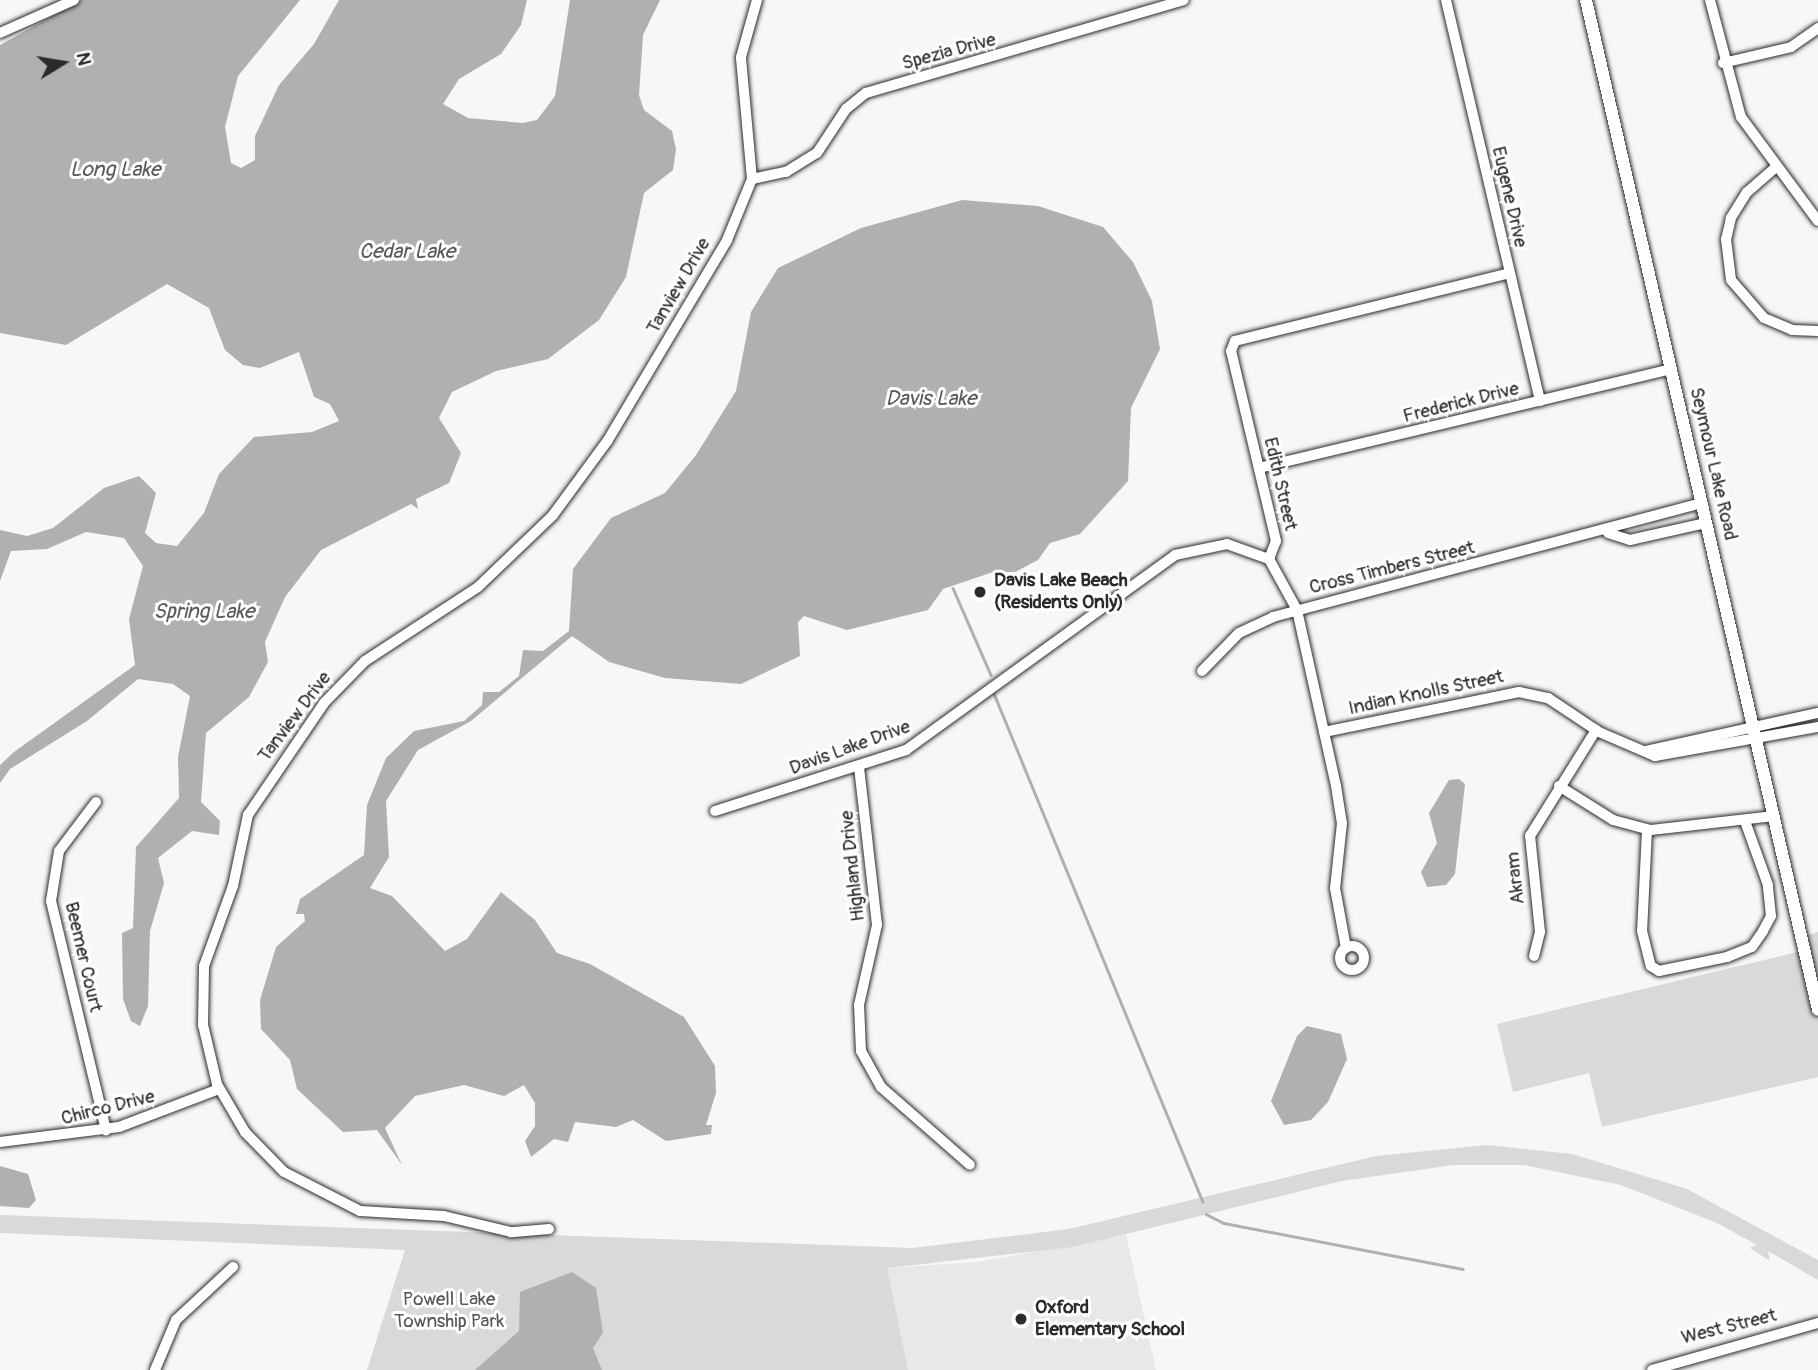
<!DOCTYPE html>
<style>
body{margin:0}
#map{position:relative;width:1818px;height:1370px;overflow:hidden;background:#f7f7f7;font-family:Pangolin,sans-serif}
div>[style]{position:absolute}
.built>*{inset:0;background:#e8e8e8}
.green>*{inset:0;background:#d9d9d9}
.water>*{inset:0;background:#b0b0b0}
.stream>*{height:2.5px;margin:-1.25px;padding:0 1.25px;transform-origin:1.25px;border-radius:1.25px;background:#b0b0b0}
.roads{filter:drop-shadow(0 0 2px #2b2b2b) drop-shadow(0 0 2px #2b2b2b)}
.minor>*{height:10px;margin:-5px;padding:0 5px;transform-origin:5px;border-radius:5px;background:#fff}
.minor>.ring{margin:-5px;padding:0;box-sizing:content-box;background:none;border:10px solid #fff;border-radius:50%}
.tertiary>*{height:12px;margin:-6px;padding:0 6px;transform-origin:6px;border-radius:6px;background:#fff}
.dots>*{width:19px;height:19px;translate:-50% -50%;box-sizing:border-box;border:4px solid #fff;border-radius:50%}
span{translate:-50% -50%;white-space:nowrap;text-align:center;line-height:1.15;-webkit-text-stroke:6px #fff;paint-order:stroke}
.street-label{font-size:19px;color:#2b2b2b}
.poi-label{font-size:19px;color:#2b2b2b;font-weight:700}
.left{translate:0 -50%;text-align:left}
.park-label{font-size:19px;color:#565656}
.water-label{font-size:21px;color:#5a5a5a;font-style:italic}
.north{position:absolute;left:28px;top:28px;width:70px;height:70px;-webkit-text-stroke:5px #fff;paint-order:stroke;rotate:79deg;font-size:19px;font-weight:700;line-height:28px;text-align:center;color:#2b2b2b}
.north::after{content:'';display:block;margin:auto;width:24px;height:32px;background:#2b2b2b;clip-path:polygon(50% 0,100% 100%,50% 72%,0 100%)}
</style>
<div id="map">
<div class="built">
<div style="clip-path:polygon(1126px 1235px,1156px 1370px,908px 1370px,886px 1268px,977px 1262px)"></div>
</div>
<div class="green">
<div style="clip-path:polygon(1818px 932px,1818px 1077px,1602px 1127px,1589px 1073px,1513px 1092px,1497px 1024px,1810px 949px,1808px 935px)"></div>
<div style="clip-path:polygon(1487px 1145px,1572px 1154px,1687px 1189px,1818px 1260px,1818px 1280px,1768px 1251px,1770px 1261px,1750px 1248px,1757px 1245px,1717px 1223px,1621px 1185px,1524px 1165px,1453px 1165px,1342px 1181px,1073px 1247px,887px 1268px,908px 1370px,367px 1370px,405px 1250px,0 1233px,0 1215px,912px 1248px,1069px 1229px,1376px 1156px)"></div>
</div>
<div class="water">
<div style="clip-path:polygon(81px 0,300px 0,238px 76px,225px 127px,231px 163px,241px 168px,255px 160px,255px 136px,279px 85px,314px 44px,339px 0,527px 0,521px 25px,501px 54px,459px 79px,443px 104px,468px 118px,523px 123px,537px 120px,555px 96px,570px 0,660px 0,643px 35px,639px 95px,644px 110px,672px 131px,676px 149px,673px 170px,644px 193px,626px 277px,599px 320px,548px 359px,496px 371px,452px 392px,439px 418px,461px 453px,449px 483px,416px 499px,418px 509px,411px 504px,321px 550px,285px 597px,265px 642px,268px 662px,249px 697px,206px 733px,201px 802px,220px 821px,219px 835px,192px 831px,158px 858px,164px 883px,150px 931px,148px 1006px,140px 1026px,131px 1021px,123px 999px,122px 933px,133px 928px,136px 847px,179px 798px,178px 757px,190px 696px,173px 684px,138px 679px,87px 721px,10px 769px,0 783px,0 765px,14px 752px,135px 665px,129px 619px,143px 566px,124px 538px,86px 532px,47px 549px,11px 551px,0 581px,0 530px,27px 536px,53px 528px,104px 488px,139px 476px,156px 493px,145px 533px,156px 543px,177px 546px,204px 513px,219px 474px,254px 437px,312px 432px,339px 421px,330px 404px,314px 397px,299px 352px,260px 368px,243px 365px,225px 350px,209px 308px,167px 284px,66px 345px,0 333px,0 45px)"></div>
<div style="clip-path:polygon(962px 200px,1038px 206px,1103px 227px,1133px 262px,1152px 301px,1160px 349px,1131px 408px,1128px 481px,1080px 534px,1050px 543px,1038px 560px,1015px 572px,993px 572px,943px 589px,928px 610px,847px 630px,804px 616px,798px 622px,800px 656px,741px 684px,665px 678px,609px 662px,572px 636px,471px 721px,418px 750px,386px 801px,389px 857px,370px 888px,392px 896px,445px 951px,467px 939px,501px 892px,535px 920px,557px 953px,590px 964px,684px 1017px,715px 1066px,716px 1093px,706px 1125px,712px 1125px,711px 1134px,666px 1141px,633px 1120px,616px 1127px,575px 1122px,568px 1142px,554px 1139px,531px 1157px,525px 1141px,535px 1126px,535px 1103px,524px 1085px,504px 1096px,464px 1085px,415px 1096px,385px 1128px,402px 1165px,377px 1130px,343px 1132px,297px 1089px,290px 1060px,261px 1029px,260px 1000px,276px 947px,305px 921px,304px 914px,296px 914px,300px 899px,364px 855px,367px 805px,386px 758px,414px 731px,464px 721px,482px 705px,483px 692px,499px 692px,519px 676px,523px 650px,543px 651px,569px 631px,573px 569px,611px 518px,665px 493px,696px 455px,736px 391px,751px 312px,778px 268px,861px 228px)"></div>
<div style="clip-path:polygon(1459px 779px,1465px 784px,1455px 874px,1446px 885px,1427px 887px,1421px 872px,1437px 843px,1429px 813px,1449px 780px)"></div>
<div style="clip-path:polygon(1307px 1026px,1341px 1034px,1347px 1059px,1328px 1102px,1311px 1120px,1284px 1125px,1271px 1101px,1297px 1036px)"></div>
<div style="clip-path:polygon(0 1166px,28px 1174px,36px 1200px,29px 1208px,0 1206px)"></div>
<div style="clip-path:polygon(572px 1272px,596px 1288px,603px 1333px,593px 1348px,602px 1370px,475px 1370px,519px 1331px,520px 1292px)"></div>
</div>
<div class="stream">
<div style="left:953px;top:588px;width:95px;rotate:66.4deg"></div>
<div style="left:993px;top:691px;width:552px;rotate:67.66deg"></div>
<div style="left:1206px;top:1214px;width:20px;rotate:27deg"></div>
<div style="left:1224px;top:1223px;width:243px;rotate:10.9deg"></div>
</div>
<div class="roads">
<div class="minor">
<div style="left:1446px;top:0;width:412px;rotate:76.8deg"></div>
<div style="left:1710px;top:0;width:121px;rotate:75.2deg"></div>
<div style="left:1741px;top:117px;width:129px;rotate:53.5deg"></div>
<div style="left:0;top:33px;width:81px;rotate:-24deg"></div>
<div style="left:1723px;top:63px;width:70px;rotate:-13.2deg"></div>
<div style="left:1791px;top:47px;width:33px;rotate:-35deg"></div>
<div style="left:1776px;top:167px;width:38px;rotate:139deg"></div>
<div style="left:1747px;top:192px;width:31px;rotate:122deg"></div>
<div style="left:1731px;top:218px;width:22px;rotate:103deg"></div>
<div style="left:1726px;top:239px;width:41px;rotate:83deg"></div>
<div style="left:1731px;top:280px;width:50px;rotate:49deg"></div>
<div style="left:1764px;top:318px;width:30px;rotate:23deg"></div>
<div style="left:1792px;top:330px;width:26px;rotate:2deg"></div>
<div style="left:752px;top:179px;width:35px;rotate:-12deg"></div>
<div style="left:786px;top:172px;width:36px;rotate:-32deg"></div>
<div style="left:817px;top:153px;width:53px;rotate:-56.6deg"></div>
<div style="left:846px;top:109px;width:26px;rotate:-39deg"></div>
<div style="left:866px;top:93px;width:331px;rotate:-16.3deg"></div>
<div style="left:1259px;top:468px;width:424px;rotate:-13.5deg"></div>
<div style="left:1608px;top:533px;width:23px;rotate:18deg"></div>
<div style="left:1630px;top:540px;width:78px;rotate:-12.6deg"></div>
<div style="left:1269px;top:559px;width:19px;rotate:-69deg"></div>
<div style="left:1276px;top:541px;width:195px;rotate:-103.3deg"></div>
<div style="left:1231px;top:351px;width:11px;rotate:-68deg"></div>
<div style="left:1235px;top:341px;width:282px;rotate:-13.9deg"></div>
<div style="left:1269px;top:559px;width:58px;rotate:61.2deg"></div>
<div style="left:1297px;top:610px;width:180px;rotate:77.5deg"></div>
<div style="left:1336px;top:786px;width:37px;rotate:81deg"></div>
<div style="left:1342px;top:823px;width:65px;rotate:96.1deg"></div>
<div style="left:1335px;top:888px;width:61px;rotate:79.6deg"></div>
<div style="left:1202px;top:671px;width:53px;rotate:-45.8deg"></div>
<div style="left:1239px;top:633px;width:38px;rotate:-25deg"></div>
<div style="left:1273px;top:617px;width:444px;rotate:-14.9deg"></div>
<div style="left:1324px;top:732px;width:199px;rotate:-11.6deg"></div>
<div style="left:1519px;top:692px;width:30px;rotate:12deg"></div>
<div style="left:1548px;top:698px;width:61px;rotate:33.7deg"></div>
<div style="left:1599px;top:732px;width:61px;rotate:23.2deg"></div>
<div style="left:1655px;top:756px;width:166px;rotate:-10.1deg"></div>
<div style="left:1646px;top:751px;width:176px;rotate:-12.5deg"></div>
<div style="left:859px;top:767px;width:159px;rotate:83.5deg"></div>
<div style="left:877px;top:925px;width:82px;rotate:102.7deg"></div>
<div style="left:859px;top:1005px;width:46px;rotate:87.5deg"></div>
<div style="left:861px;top:1051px;width:41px;rotate:60.9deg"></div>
<div style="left:881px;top:1087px;width:118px;rotate:41.2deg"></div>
<div style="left:1559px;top:786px;width:64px;rotate:32.2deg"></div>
<div style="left:1613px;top:820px;width:39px;rotate:15deg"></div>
<div style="left:1651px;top:830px;width:124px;rotate:-6.5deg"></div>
<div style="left:96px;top:802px;width:61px;rotate:127.1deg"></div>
<div style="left:59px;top:851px;width:51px;rotate:99.1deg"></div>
<div style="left:51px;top:901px;width:236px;rotate:76.5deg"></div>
<div style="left:715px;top:811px;width:201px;rotate:-17.7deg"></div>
<div style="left:906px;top:750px;width:332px;rotate:-35.9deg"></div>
<div style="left:1175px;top:555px;width:53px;rotate:-11.9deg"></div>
<div style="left:1227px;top:544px;width:45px;rotate:19.7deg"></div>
<div style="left:1647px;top:830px;width:101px;rotate:92.8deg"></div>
<div style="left:1642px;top:931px;width:36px;rotate:76deg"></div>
<div style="left:1651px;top:966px;width:9px;rotate:32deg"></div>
<div style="left:1659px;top:971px;width:69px;rotate:-11.6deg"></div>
<div style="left:1727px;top:957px;width:27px;rotate:-22deg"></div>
<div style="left:1752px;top:947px;width:19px;rotate:-55deg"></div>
<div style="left:1763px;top:931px;width:17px;rotate:-62deg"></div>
<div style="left:1771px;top:916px;width:31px;rotate:-96deg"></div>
<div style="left:1768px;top:885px;width:68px;rotate:-109.8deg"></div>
<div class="ring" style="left:1340px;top:946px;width:14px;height:14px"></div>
<div style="left:1534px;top:956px;width:25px;rotate:-76deg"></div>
<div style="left:1540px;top:932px;width:97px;rotate:-95.9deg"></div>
<div style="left:1530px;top:836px;width:125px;rotate:-58.1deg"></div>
<div style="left:0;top:1142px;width:120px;rotate:-7.2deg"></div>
<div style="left:119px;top:1127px;width:107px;rotate:-20.8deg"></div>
<div style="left:549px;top:1229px;width:38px;rotate:175deg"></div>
<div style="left:511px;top:1232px;width:69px;rotate:-166.6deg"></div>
<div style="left:444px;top:1216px;width:84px;rotate:-176.6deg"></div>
<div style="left:360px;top:1211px;width:85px;rotate:-152.8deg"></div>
<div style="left:284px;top:1172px;width:56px;rotate:-134.3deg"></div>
<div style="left:245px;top:1132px;width:56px;rotate:-120.3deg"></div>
<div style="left:217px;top:1084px;width:61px;rotate:-103.3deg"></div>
<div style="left:203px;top:1025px;width:59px;rotate:-89deg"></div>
<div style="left:204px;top:966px;width:85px;rotate:-70.1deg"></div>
<div style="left:233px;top:886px;width:73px;rotate:-78.1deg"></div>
<div style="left:248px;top:815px;width:135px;rotate:-55.8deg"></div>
<div style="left:324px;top:703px;width:59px;rotate:-45.7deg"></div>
<div style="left:365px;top:661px;width:135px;rotate:-33.2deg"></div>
<div style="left:478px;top:587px;width:104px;rotate:-43.8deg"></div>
<div style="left:553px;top:515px;width:93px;rotate:-53.7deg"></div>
<div style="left:608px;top:440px;width:233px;rotate:-59.2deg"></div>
<div style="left:727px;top:240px;width:66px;rotate:-67.7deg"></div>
<div style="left:752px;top:179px;width:122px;rotate:-95.2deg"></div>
<div style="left:741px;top:57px;width:59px;rotate:-74.3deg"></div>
<div style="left:155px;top:1370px;width:54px;rotate:-67.2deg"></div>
<div style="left:176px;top:1320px;width:78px;rotate:-42.9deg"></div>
<div style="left:1652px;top:1370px;width:173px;rotate:-15.8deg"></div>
</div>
<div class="tertiary">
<div style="left:1586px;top:0;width:1036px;rotate:77.06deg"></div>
</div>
</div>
<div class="dots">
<div style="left:980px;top:592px;background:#2b2b2b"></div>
<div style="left:1021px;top:1319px;background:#2b2b2b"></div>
</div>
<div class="street-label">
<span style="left:949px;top:52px;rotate:-15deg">Spezia Drive</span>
<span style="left:1509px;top:197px;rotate:77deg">Eugene Drive</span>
<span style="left:679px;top:286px;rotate:-60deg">Tanview Drive</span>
<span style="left:1461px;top:403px;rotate:-14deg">Frederick Drive</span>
<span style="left:1713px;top:464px;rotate:77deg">Seymour Lake Road</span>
<span style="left:1280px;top:484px;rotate:77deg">Edith Street</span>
<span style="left:1392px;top:568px;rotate:-14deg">Cross Timbers Street</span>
<span style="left:1426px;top:693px;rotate:-12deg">Indian Knolls Street</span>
<span style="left:295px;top:717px;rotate:-53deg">Tanview Drive</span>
<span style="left:850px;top:748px;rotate:-20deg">Davis Lake Drive</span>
<span style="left:853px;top:866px;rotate:-96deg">Highland Drive</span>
<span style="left:1516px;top:878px;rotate:-96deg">Akram</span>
<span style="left:83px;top:957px;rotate:77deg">Beemer Court</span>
<span style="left:108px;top:1108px;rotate:-14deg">Chirco Drive</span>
<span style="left:1729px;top:1327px;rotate:-14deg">West Street</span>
</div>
<div class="poi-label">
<span class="left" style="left:994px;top:592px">Davis Lake Beach<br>(Residents Only)</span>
<span class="left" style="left:1035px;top:1319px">Oxford<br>Elementary School</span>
</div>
<div class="park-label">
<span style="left:449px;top:1311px">Powell Lake<br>Township Park</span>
</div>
<div class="water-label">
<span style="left:115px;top:170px">Long Lake</span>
<span style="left:407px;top:252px">Cedar Lake</span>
<span style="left:931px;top:399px">Davis Lake</span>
<span style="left:204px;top:612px">Spring Lake</span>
</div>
<div class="north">N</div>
</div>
